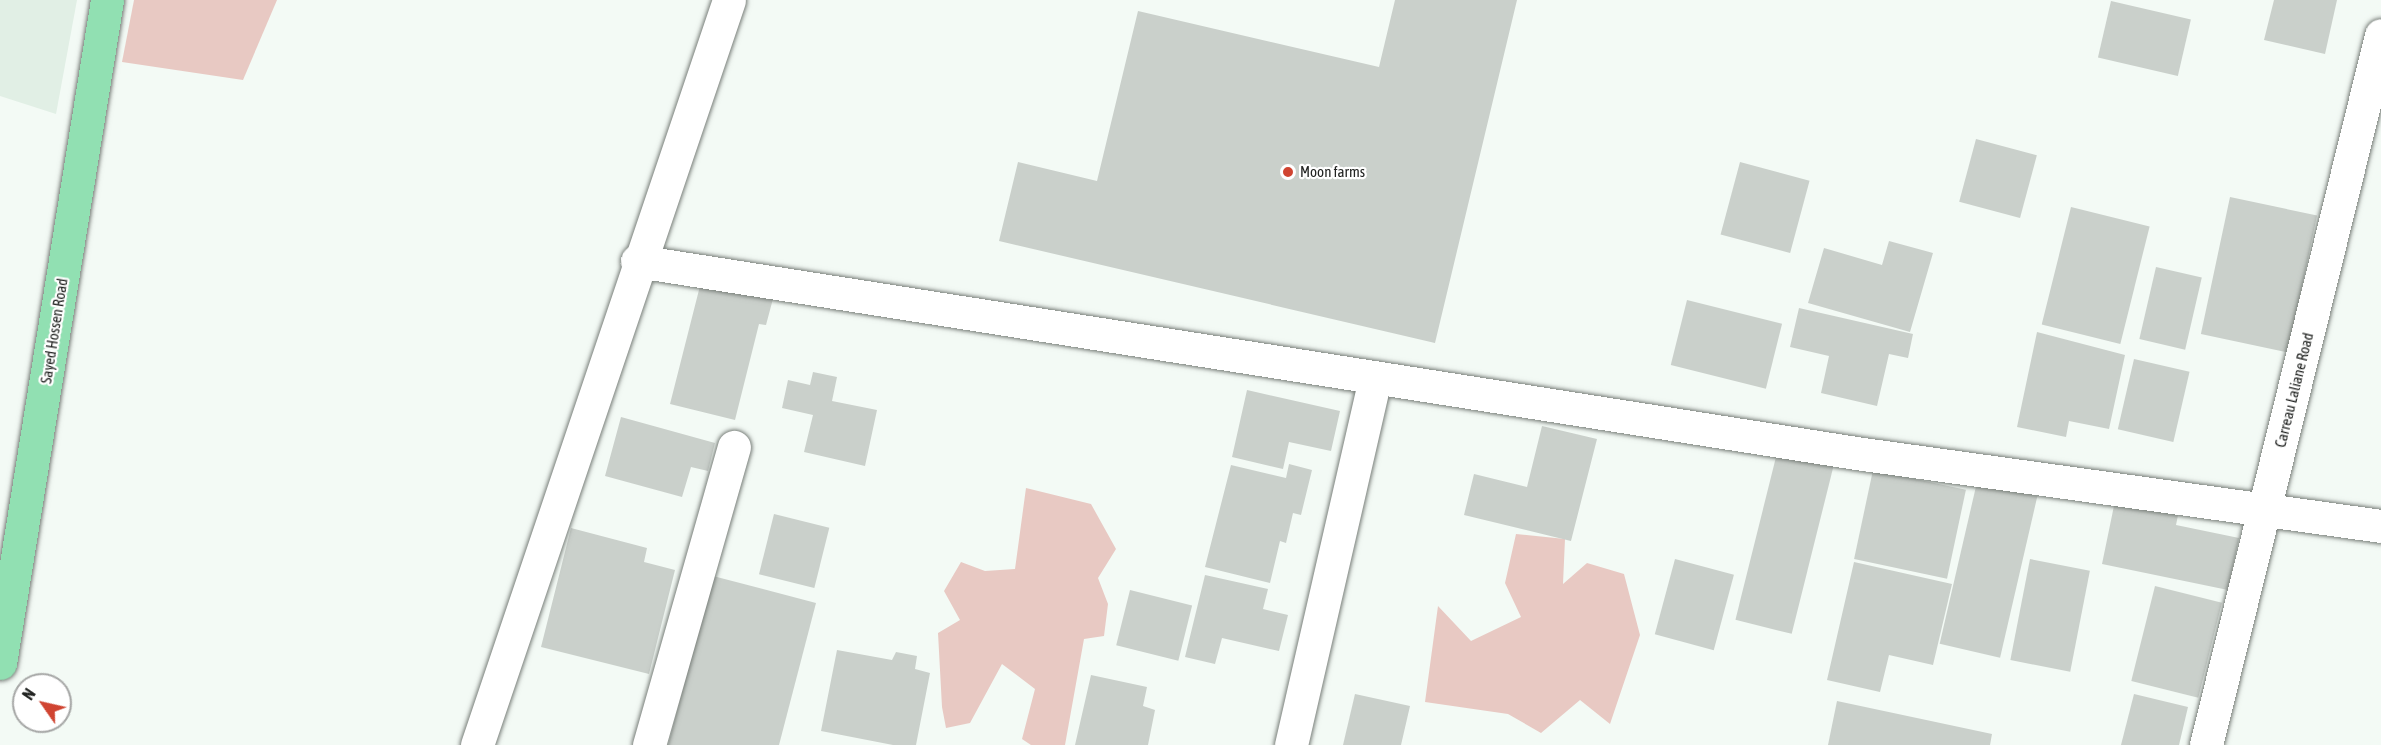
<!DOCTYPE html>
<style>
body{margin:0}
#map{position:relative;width:2381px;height:745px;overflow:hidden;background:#f3faf5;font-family:"Asap Condensed",sans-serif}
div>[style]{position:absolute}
.built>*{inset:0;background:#e1efe5}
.green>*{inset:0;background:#e8c9c3}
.building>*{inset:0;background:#cad0cb;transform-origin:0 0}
.roads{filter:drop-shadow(0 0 2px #797f7a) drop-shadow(0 0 2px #797f7a)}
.minor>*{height:33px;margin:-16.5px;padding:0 16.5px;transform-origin:16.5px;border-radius:16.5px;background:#fff}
.major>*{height:33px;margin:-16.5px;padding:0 16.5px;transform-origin:16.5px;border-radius:16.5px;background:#91e0b2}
.dots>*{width:16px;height:16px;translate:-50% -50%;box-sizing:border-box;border:3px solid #fff;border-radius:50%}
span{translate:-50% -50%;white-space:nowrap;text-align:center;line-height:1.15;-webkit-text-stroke:4.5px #fff;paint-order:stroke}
.poi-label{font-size:15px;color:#212321}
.left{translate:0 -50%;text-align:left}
.street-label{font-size:15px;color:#212321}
.north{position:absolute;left:12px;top:673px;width:60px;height:60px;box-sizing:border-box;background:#fff;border:2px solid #a6a7a6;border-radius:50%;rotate:304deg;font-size:16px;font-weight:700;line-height:24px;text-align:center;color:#212321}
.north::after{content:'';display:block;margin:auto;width:21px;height:27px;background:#d04431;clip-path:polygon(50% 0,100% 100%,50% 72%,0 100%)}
</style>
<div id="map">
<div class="built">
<div style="clip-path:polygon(0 0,77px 0,56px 114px,0 96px)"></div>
</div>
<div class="green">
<div style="clip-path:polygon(134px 0,277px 0,243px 80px,122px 62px)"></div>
<div style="clip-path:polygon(1026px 488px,1091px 504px,1116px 549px,1098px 578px,1108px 604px,1104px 636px,1084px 639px,1065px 745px,1031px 745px,1022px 739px,1035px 689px,1002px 664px,970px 723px,946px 728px,942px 707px,938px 633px,960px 620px,944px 591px,961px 562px,985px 571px,1015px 569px)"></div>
<div style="clip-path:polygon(1516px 534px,1565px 539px,1563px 584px,1587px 563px,1624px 574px,1640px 635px,1610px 724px,1580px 700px,1541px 733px,1508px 714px,1425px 702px,1438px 606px,1471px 641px,1521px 617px,1505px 583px)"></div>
</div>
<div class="building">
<div style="clip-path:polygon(1395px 0,1517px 0,1435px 343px,999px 241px,1018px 162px,1097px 181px,1138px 11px,1379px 67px)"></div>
<div style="clip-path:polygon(2274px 0,2337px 0,2325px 54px,2264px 40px)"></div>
<div style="left:2111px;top:1px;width:82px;height:58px;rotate:13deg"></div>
<div style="left:1976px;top:139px;width:63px;height:65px;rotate:15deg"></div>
<div style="left:1740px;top:162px;width:72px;height:75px;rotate:15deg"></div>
<div style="left:2230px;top:197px;width:89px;height:140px;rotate:12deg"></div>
<div style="left:2071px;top:207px;width:81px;height:121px;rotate:14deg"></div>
<div style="clip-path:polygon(1889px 241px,1933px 253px,1910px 332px,1808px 303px,1824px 248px,1882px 265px)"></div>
<div style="left:2156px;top:267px;width:47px;height:74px;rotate:13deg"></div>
<div style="clip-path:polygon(702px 278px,774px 295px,766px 325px,759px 324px,735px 420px,670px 404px)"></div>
<div style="left:1687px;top:300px;width:98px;height:67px;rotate:14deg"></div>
<div style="clip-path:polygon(1799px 308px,1913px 334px,1908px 358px,1889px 354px,1877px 406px,1821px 393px,1829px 356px,1790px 347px)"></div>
<div style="clip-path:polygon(2037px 332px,2125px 355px,2109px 429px,2069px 421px,2066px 437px,2017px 427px)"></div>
<div style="left:2134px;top:359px;width:57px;height:72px;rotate:13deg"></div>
<div style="clip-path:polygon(813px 372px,837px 377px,832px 401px,877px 410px,865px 466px,804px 452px,813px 415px,782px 408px,788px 380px,810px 385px)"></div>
<div style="clip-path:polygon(1247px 390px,1340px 411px,1331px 451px,1289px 442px,1283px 469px,1232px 457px)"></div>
<div style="clip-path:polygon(621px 417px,715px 443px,708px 471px,691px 467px,682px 497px,605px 476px)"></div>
<div style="clip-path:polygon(1542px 426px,1597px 439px,1571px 541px,1464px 515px,1474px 474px,1527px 487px)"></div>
<div style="left:1778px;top:449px;width:58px;height:176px;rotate:14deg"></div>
<div style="clip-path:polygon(1289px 464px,1312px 470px,1301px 515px,1293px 513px,1286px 543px,1280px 541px,1270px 583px,1205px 567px,1231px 465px,1286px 478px)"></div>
<div style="left:1873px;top:470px;width:95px;height:91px;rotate:12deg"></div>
<div style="left:1977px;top:482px;width:62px;height:166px;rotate:13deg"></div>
<div style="clip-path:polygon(2116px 496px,2179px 510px,2176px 525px,2239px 538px,2228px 590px,2102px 564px)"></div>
<div style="left:774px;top:514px;width:57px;height:62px;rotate:14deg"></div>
<div style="clip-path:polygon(571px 528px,647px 548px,644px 562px,675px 570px,649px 674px,541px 647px)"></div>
<div style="left:1675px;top:559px;width:61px;height:78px;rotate:15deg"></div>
<div style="left:2030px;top:559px;width:61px;height:103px;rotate:11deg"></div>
<div style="clip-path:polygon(1854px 562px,1952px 584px,1933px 665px,1889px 655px,1880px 692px,1827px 680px)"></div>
<div style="clip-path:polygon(1205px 575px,1268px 589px,1263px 609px,1288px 615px,1279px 651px,1222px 638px,1215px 664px,1185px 657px)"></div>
<div style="clip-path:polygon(713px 576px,816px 603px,779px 745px,668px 745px)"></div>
<div style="left:2155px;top:586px;width:69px;height:98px;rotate:14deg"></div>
<div style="left:1130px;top:590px;width:64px;height:57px;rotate:14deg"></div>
<div style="clip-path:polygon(837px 650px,892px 660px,896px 652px,917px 656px,915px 669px,930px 673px,916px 745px,893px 745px,821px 731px)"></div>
<div style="clip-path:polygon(1091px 675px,1147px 687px,1143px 706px,1155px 710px,1148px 745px,1075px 745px)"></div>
<div style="clip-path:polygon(1355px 694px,1410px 706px,1401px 745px,1343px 745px)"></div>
<div style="clip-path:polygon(2134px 694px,2188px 707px,2179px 745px,2121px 745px)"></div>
<div style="clip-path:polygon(1837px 701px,1992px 734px,1990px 745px,1828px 745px)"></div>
</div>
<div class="roads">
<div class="minor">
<div style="left:637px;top:261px;width:1241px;rotate:8.95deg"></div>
<div style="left:1863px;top:454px;width:523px;rotate:7.91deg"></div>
<div style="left:477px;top:745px;width:786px;rotate:-71.31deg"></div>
<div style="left:649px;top:745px;width:310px;rotate:-74.1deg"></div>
<div style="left:1291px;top:745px;width:376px;rotate:-77.1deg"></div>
<div style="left:2206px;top:745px;width:731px;rotate:-76.15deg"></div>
</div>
<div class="major">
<div style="left:0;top:663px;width:672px;rotate:-80.83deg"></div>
</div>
</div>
<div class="dots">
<div style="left:1288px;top:172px;background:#d04431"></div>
</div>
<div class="poi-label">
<span class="left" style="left:1300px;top:172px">Moon farms</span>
</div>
<div class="street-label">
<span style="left:54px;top:331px;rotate:-81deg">Sayed Hossen Road</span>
<span style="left:2294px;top:390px;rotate:-76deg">Carreau Laliane Road</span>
</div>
<div class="north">N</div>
</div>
